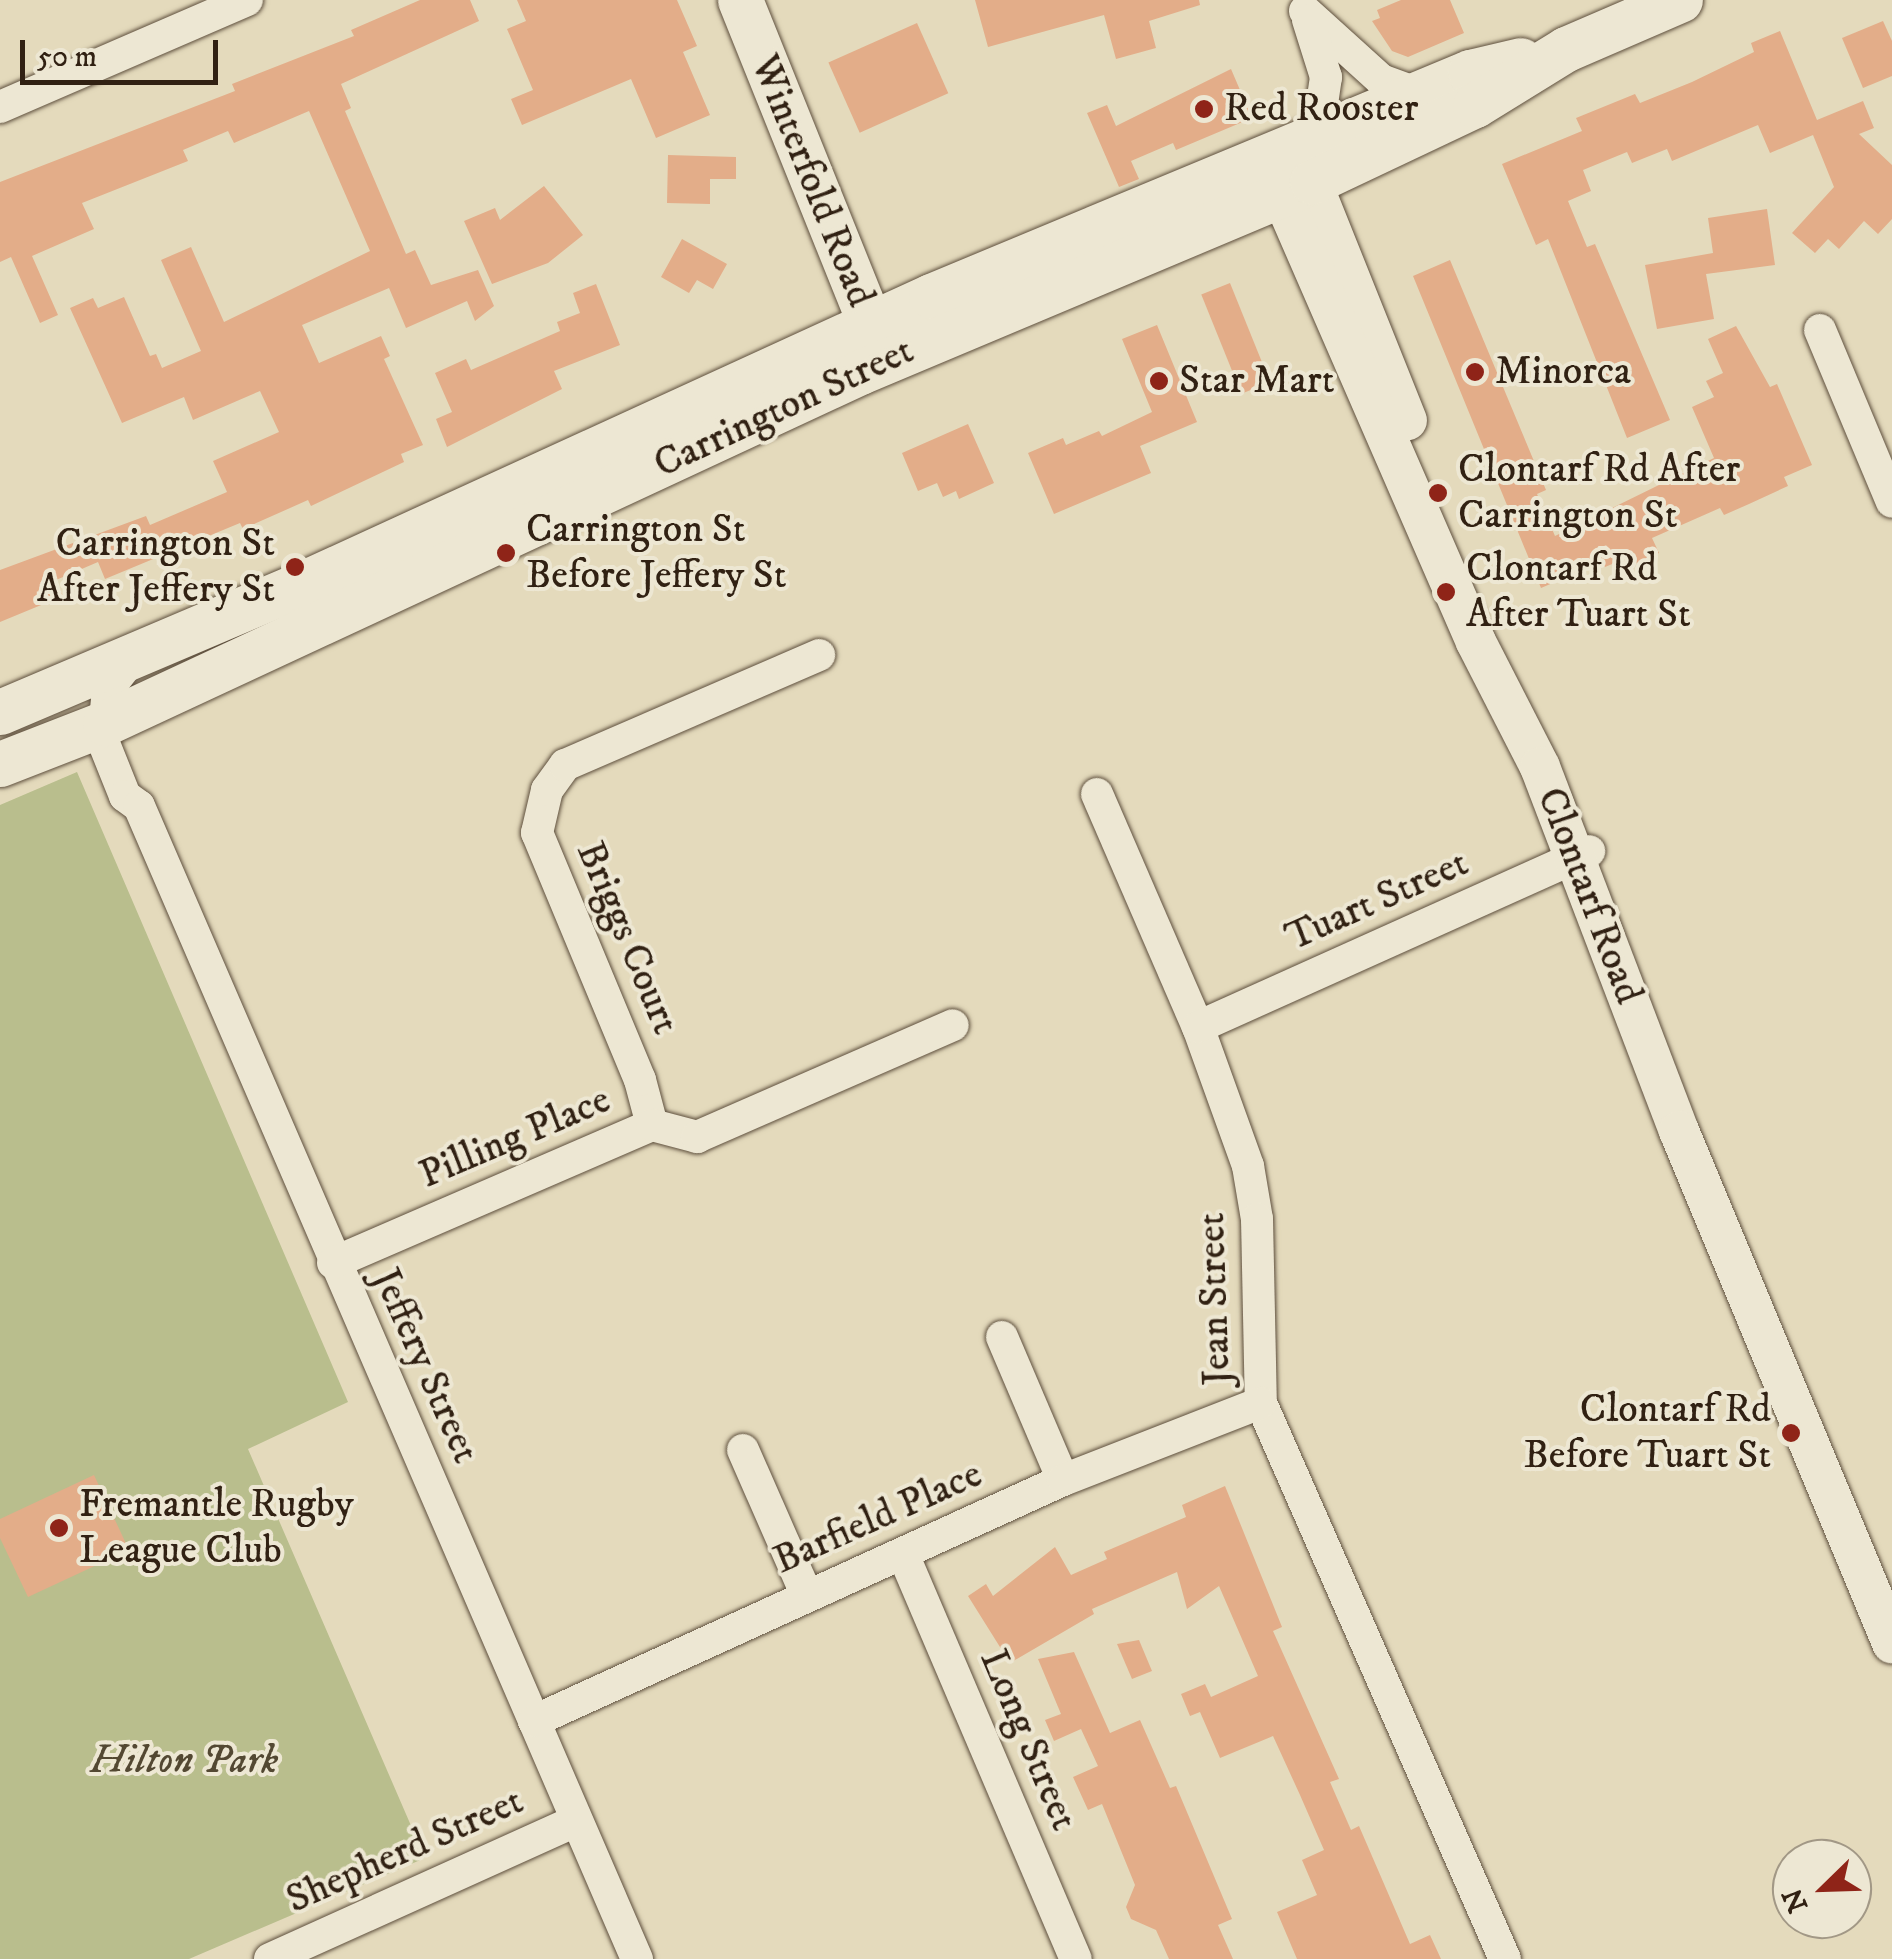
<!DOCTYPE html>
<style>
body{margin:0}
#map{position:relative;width:1892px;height:1959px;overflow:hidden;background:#e4dabc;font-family:"IM FELL DW Pica",serif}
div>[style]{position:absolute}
.green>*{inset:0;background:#b9be8d}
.building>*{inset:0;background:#e3ad89;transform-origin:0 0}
.roads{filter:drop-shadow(0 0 2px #5e4f3d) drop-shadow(0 0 2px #5e4f3d)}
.minor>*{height:32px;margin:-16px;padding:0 16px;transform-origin:16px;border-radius:16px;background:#ede7d3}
.tertiary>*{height:40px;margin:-20px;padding:0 20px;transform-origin:20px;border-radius:20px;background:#ede7d3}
.secondary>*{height:45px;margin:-22.5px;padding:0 22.5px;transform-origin:22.5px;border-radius:22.5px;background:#ede7d3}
.dots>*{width:28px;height:28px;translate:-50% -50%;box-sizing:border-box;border:5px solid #ede7d3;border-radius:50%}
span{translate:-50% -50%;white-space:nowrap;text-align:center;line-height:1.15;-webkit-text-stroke:8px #ede7d3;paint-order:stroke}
.poi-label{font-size:40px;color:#312113}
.left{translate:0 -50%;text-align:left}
.right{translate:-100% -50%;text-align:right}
.street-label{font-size:40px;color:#312113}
.park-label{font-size:40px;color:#534832;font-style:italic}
.north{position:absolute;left:1772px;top:1839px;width:100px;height:100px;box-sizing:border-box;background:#ede7d3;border:2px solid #a29886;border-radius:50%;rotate:247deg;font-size:28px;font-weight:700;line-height:40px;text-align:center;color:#312113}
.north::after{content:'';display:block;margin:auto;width:35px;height:45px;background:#8f2418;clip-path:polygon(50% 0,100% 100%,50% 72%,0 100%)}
.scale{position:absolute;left:20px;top:40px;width:198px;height:45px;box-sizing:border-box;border:5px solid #312113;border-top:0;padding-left:12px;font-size:30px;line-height:35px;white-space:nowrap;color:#312113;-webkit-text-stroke:8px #ede7d3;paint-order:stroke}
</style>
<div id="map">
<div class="green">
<div style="clip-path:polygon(77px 772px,348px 1402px,248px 1449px,425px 1858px,189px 1959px,0 1959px,0 805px)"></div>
</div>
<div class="building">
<div style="clip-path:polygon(420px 0,470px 0,479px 21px,341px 84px,351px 108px,345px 111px,406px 254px,415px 250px,431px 285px,478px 270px,494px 306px,475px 321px,467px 301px,406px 328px,389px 288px,302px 325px,319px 363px,381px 336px,390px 356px,384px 359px,423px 445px,401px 454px,404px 462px,311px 506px,308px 500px,243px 529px,240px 523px,105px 579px,98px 562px,56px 580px,63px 596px,0 622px,0 570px,146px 516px,150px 525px,227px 492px,213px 461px,279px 432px,260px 391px,193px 420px,184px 397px,122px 423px,70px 308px,93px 298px,98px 308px,124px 297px,150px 356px,156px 354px,162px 368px,201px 351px,161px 260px,191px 247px,224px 322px,370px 251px,309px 111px,234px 143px,228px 131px,183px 150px,188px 161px,82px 203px,94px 229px,32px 256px,58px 315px,40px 323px,11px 257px,0 262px,0 182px,235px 91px,232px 84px,354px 36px,351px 30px)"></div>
<div style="clip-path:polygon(517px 0,677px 0,697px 46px,683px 52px,710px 115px,656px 138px,631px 79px,522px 125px,511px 99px,533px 90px,507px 29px,526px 21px)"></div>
<div style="clip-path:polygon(975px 0,1199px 0,1200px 5px,1149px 21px,1156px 48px,1116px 59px,1104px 15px,988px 47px)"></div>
<div style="clip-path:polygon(1401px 0,1450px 0,1464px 33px,1408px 57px,1392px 51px,1372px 21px,1380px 18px,1377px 10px)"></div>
<div style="clip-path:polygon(1883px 21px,1892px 41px,1892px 76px,1863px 88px,1842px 38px)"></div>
<div style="left:917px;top:23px;width:77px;height:97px;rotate:66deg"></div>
<div style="clip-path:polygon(1780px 31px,1817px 120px,1863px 101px,1874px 128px,1859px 134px,1892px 165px,1892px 219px,1878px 234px,1864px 221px,1839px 249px,1828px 239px,1815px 253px,1792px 233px,1834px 187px,1813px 135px,1770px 153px,1758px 125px,1672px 161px,1667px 149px,1632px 163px,1627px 152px,1583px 170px,1591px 191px,1568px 201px,1587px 247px,1595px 244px,1670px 420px,1627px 438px,1548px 239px,1536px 245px,1502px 164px,1582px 131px,1576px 118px,1635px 94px,1640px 103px,1692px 82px,1754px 52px,1751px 43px)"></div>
<div style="clip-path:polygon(1231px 69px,1252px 118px,1176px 150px,1173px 143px,1131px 161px,1139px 179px,1119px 187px,1087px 113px,1107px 105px,1116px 126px)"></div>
<div style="clip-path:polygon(668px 155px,736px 157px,736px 179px,710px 179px,710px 204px,667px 203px)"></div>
<div style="clip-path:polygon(544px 186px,583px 235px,548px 263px,492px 284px,464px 221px,495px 208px,500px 220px)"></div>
<div style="clip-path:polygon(1767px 209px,1775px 265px,1706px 274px,1714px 319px,1657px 329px,1645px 265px,1713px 253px,1708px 218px)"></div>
<div style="clip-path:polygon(682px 239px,727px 264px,713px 289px,697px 280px,689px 293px,661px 277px)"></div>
<div style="clip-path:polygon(1450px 260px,1546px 490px,1537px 494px,1555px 536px,1714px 458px,1692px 407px,1714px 397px,1706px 381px,1723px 373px,1708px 339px,1736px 326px,1770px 387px,1777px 384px,1812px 465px,1784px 477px,1788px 486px,1749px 504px,1724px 515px,1720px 508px,1652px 538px,1659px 553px,1628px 567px,1624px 559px,1605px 567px,1602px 562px,1541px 588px,1413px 276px)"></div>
<div style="left:1230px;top:283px;width:107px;height:31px;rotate:68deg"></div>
<div style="clip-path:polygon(596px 284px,620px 345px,554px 371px,562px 389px,447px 447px,436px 419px,452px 412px,435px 373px,466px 359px,471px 370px,560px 331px,557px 322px,580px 313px,573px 293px)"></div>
<div style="clip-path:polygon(1157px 325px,1197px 422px,1140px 446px,1151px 473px,1054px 514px,1028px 453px,1063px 438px,1066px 445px,1099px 431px,1102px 436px,1152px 412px,1122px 339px)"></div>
<div style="clip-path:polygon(968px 424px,994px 483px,959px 499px,956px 491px,943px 497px,937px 483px,918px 491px,902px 453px)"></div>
<div style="clip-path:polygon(94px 1475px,129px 1550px,28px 1597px,0 1538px,0 1519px)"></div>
<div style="clip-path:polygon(1225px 1486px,1282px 1627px,1273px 1631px,1339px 1779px,1330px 1782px,1351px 1830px,1359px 1826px,1410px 1944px,1430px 1935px,1441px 1959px,1297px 1959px,1277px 1912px,1317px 1895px,1302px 1860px,1324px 1850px,1300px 1795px,1273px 1736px,1220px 1758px,1200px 1712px,1190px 1716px,1181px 1694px,1205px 1684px,1211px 1697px,1258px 1676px,1219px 1586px,1187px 1609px,1177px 1572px,1092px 1609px,1094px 1614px,1010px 1663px,968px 1596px,986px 1584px,993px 1596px,1055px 1547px,1071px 1575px,1107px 1559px,1104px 1552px,1186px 1517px,1182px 1505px)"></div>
<div style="clip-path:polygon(1139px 1640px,1152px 1671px,1132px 1679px,1117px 1644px)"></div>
<div style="clip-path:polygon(1074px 1652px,1110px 1733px,1140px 1720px,1170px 1788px,1176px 1786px,1232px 1919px,1218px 1925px,1233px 1959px,1169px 1959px,1156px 1930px,1131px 1919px,1126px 1907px,1135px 1885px,1102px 1804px,1088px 1810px,1073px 1777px,1098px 1766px,1081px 1729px,1054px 1741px,1045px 1720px,1061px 1714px,1038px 1659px)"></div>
</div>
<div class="roads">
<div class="minor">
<div style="left:1305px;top:11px;width:103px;rotate:42.2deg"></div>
<div style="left:1381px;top:80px;width:40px;rotate:20.2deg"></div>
<div style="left:1308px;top:20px;width:60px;rotate:72.5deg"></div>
<div style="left:1326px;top:77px;width:61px;rotate:98.5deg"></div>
<div style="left:0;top:107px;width:269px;rotate:-23.4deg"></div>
<div style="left:1820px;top:330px;width:186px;rotate:67.3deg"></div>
<div style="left:133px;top:657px;width:41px;rotate:128deg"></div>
<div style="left:108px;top:689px;width:52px;rotate:95.5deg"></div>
<div style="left:103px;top:741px;width:59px;rotate:68.2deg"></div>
<div style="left:125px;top:796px;width:17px;rotate:36deg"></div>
<div style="left:139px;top:806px;width:1256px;rotate:66.64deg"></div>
<div style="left:1097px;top:794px;width:254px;rotate:66.6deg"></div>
<div style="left:1198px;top:1027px;width:148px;rotate:70.2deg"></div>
<div style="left:1248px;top:1166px;width:54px;rotate:80.4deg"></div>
<div style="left:1257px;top:1219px;width:184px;rotate:88.8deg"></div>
<div style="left:1261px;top:1403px;width:607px;rotate:66.31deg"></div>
<div style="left:1198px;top:1027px;width:429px;rotate:-24.2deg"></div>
<div style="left:652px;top:1125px;width:47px;rotate:-104.9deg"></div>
<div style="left:640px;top:1080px;width:268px;rotate:-112.6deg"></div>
<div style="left:537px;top:833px;width:44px;rotate:-76.9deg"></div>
<div style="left:547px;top:790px;width:31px;rotate:-54deg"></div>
<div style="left:565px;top:765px;width:277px;rotate:-23.4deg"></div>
<div style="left:333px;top:1263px;width:348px;rotate:-23.4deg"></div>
<div style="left:652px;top:1125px;width:47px;rotate:14.9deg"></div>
<div style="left:697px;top:1137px;width:279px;rotate:-23.6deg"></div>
<div style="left:1002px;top:1337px;width:155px;rotate:66.9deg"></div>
<div style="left:743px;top:1450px;width:159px;rotate:66.3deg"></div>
<div style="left:903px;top:1554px;width:440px;rotate:66.9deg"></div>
<div style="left:534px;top:1721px;width:581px;rotate:-24.49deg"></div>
<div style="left:1063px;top:1480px;width:212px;rotate:-21.3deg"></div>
<div style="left:270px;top:1959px;width:335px;rotate:-24.3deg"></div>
</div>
<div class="tertiary">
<div style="left:1300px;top:153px;width:288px;rotate:68.2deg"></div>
<div style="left:1268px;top:164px;width:521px;rotate:66.48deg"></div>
<div style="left:1476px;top:642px;width:140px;rotate:62.9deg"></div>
<div style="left:1540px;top:767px;width:390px;rotate:69.1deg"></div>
<div style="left:1679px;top:1131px;width:555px;rotate:67.41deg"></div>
</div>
<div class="secondary">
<div style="left:740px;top:0;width:378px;rotate:68.1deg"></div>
<div style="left:0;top:712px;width:320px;rotate:-23deg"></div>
<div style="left:295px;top:587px;width:699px;rotate:-24.59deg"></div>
<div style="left:931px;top:296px;width:584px;rotate:-22.57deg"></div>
<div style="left:1470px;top:72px;width:52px;rotate:-13.2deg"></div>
<div style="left:0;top:764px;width:113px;rotate:-21.3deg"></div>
<div style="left:105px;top:723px;width:833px;rotate:-24.93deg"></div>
<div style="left:860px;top:372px;width:490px;rotate:-22.8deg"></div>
<div style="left:1312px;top:182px;width:180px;rotate:-25.3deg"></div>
<div style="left:1475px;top:105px;width:107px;rotate:-31.6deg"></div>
<div style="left:1566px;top:49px;width:124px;rotate:-23.3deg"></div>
</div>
</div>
<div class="dots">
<div style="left:1204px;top:109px;background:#8f2418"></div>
<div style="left:1475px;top:372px;background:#8f2418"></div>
<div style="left:1159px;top:381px;background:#8f2418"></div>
<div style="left:1438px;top:493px;background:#8f2418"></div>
<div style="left:506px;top:553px;background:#8f2418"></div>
<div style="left:295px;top:567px;background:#8f2418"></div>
<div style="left:1446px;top:592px;background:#8f2418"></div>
<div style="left:1791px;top:1433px;background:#8f2418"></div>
<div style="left:59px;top:1528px;background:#8f2418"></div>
</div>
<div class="poi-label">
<span class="left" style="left:1224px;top:109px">Red Rooster</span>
<span class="left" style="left:1495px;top:372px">Minorca</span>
<span class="left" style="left:1179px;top:381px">Star Mart</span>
<span class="left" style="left:1458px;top:493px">Clontarf Rd After<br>Carrington St</span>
<span class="left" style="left:526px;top:553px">Carrington St<br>Before Jeffery St</span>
<span class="right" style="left:275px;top:567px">Carrington St<br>After Jeffery St</span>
<span class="left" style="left:1466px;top:592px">Clontarf Rd<br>After Tuart St</span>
<span class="right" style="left:1771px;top:1433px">Clontarf Rd<br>Before Tuart St</span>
<span class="left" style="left:79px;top:1528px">Fremantle Rugby<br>League Club</span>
</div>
<div class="street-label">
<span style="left:812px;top:181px;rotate:68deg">Winterfold Road</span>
<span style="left:784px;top:408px;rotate:-25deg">Carrington Street</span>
<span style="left:1589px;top:896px;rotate:69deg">Clontarf Road</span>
<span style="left:1377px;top:901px;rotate:-24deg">Tuart Street</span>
<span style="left:627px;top:938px;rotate:67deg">Briggs Court</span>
<span style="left:515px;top:1138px;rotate:-23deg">Pilling Place</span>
<span style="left:1215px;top:1299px;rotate:-92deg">Jean Street</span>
<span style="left:425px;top:1366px;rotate:66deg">Jeffery Street</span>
<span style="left:878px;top:1518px;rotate:-24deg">Barfield Place</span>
<span style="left:1028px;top:1740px;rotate:67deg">Long Street</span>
<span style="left:405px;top:1851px;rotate:-24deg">Shepherd Street</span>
</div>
<div class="park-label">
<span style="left:184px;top:1761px">Hilton Park</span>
</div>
<div class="north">N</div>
<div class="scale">50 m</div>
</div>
